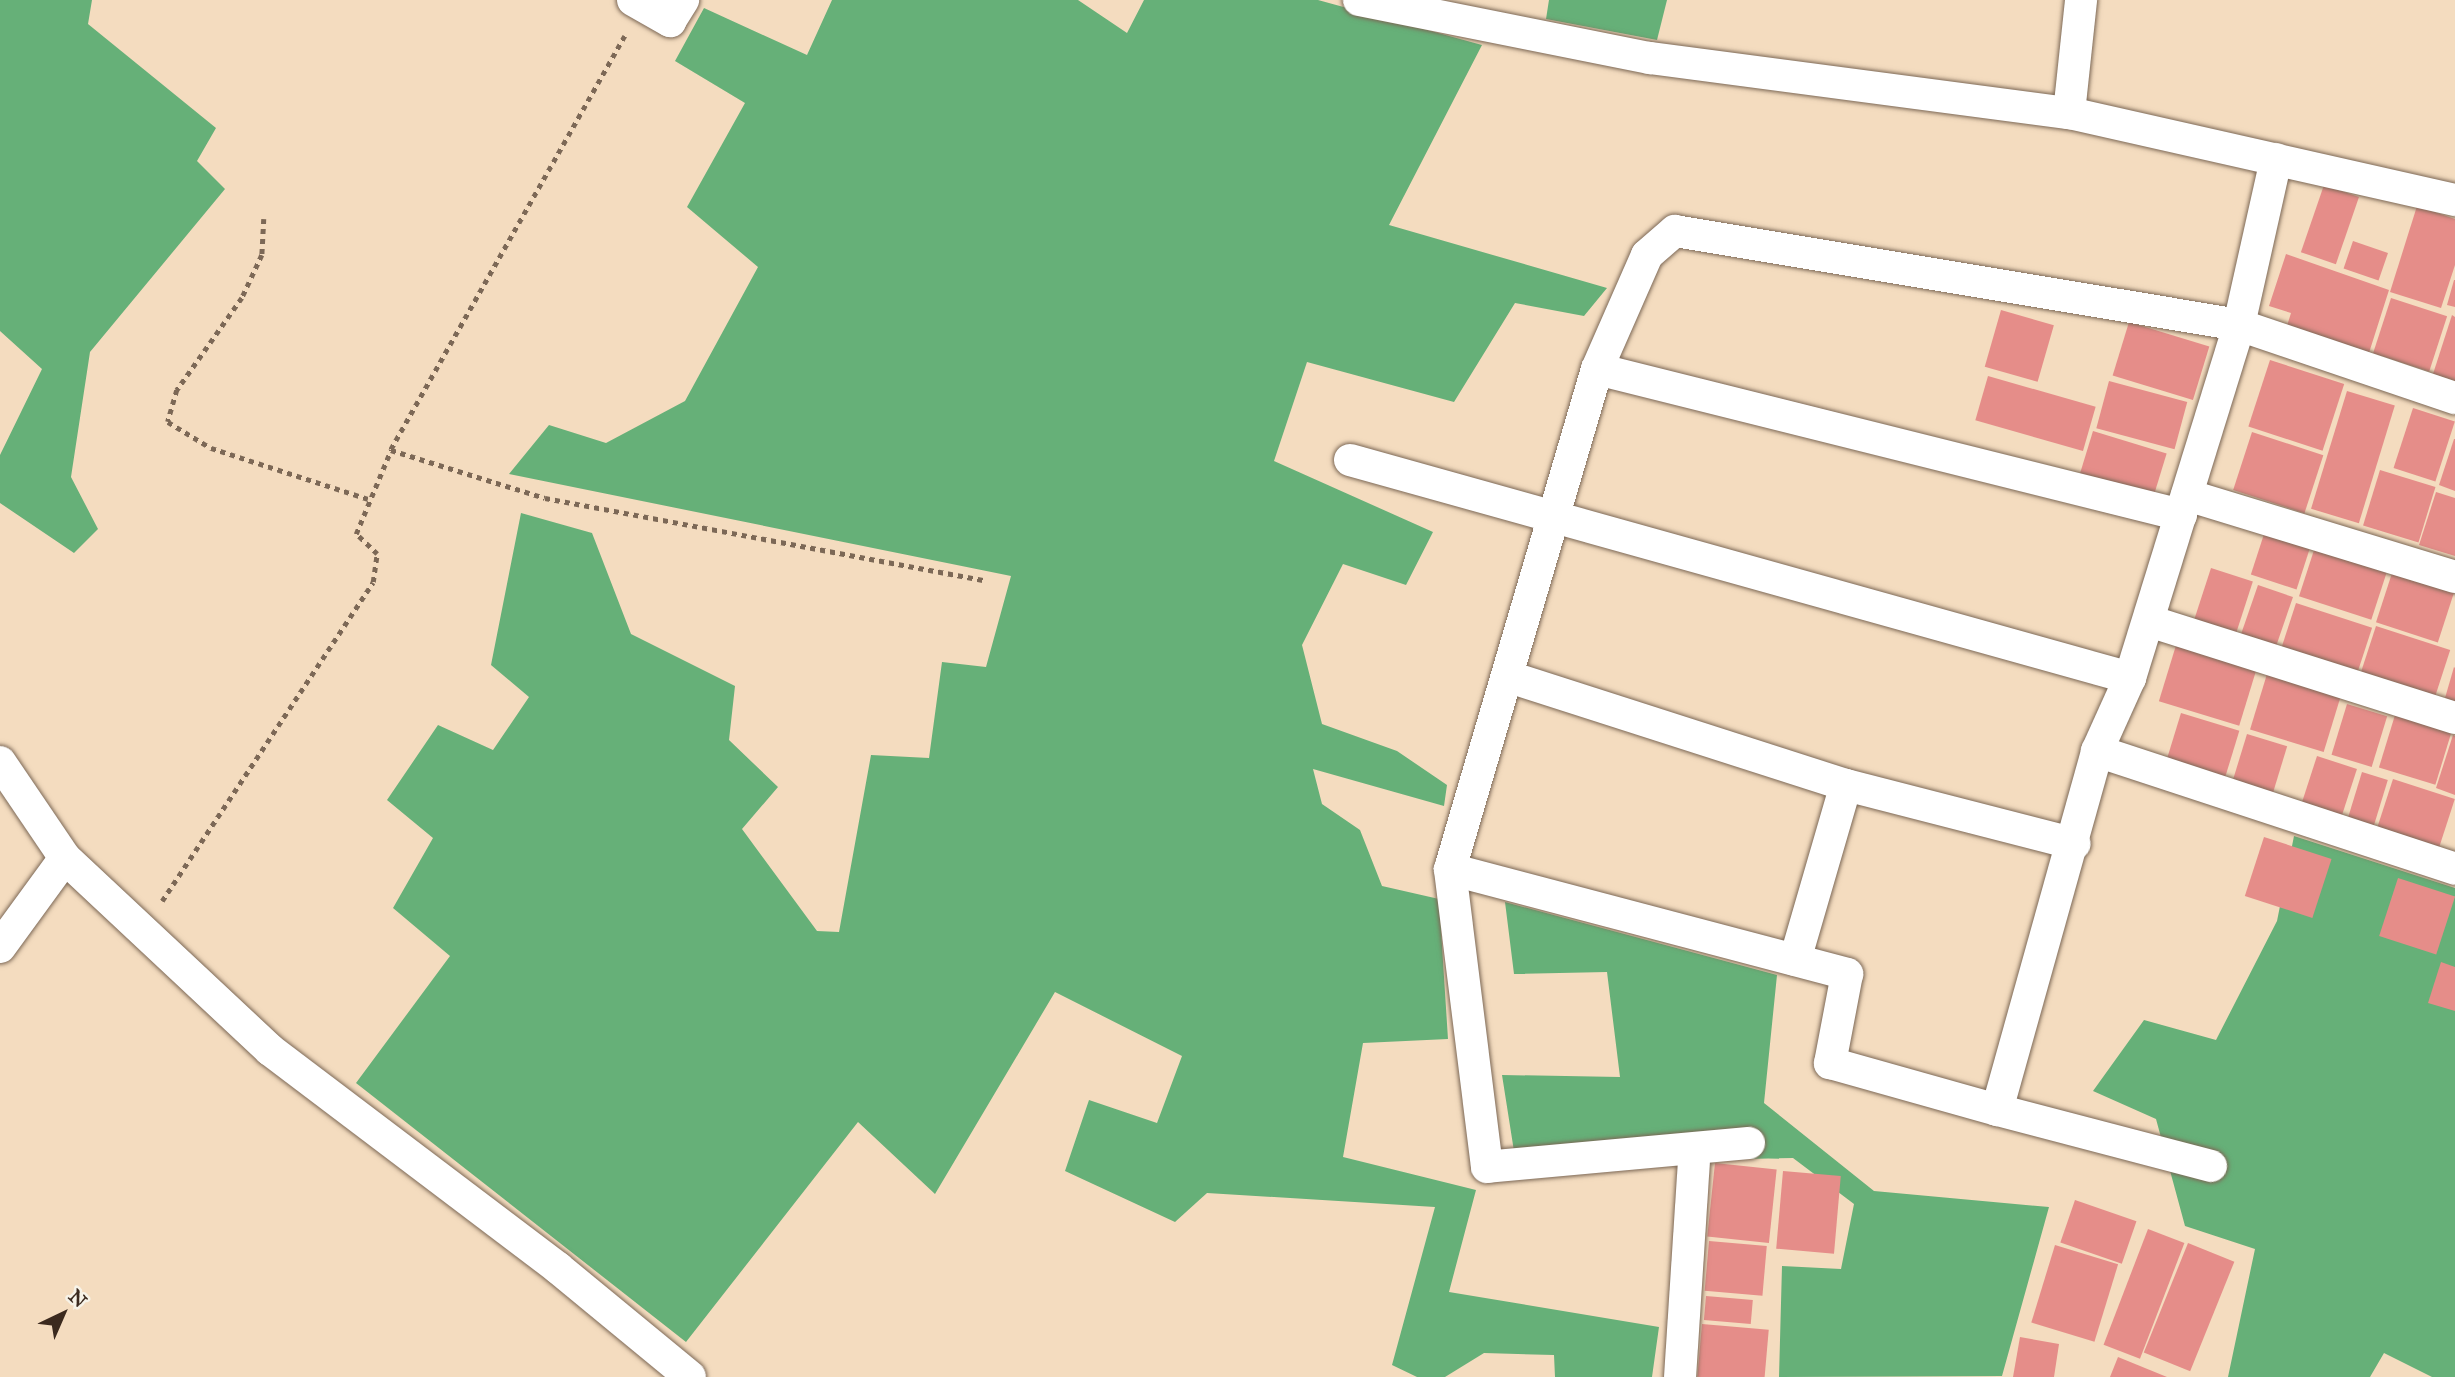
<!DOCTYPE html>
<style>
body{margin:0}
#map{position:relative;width:2455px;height:1377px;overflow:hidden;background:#f4dcbf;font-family:"IM FELL Great Primer",serif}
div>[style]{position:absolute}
.forest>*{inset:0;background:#66b078}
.building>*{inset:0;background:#e58d89;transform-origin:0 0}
.path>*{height:4.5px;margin-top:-2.25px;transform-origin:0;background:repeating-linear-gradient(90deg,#7c6856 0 5px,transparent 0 10px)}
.roads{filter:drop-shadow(0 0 2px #7c6856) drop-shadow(0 0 2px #7c6856)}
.street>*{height:32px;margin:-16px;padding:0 16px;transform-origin:16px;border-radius:16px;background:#fff}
span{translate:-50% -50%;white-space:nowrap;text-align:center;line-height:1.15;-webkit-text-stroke:6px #f7f3e8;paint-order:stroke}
.north{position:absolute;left:28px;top:1279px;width:70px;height:70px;-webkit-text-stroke:5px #f7f3e8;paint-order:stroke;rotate:44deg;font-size:19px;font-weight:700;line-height:28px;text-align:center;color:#3b2a1e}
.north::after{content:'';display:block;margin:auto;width:24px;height:32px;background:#3b2a1e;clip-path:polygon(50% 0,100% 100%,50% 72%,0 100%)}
</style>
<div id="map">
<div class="forest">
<div style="clip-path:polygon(0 0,92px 0,88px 24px,216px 128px,197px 161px,225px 189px,90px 352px,71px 477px,98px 529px,74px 553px,0 503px,0 455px,42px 369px,0 331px)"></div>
<div style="clip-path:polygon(832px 0,1078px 0,1127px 33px,1144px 0,1318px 0,1482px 45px,1389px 225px,1607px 288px,1584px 316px,1515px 303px,1454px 402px,1307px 362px,1274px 461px,1433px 532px,1406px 585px,1343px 564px,1302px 645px,1322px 724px,1397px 751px,1447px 785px,1444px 806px,1313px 769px,1322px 804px,1360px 830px,1382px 886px,1439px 899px,1448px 1039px,1363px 1043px,1343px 1157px,1476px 1190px,1449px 1292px,1659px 1327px,1652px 1377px,1555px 1377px,1554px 1355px,1484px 1353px,1445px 1377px,1417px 1377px,1392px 1365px,1435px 1207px,1207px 1193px,1175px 1222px,1065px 1171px,1089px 1100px,1157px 1123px,1182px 1056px,1055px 992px,935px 1194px,858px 1122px,686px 1342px,356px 1083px,450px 956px,393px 908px,433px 838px,387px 800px,438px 725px,493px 750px,529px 697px,491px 665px,521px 513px,592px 533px,631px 634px,735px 686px,729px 740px,778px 787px,742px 829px,817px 931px,839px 932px,871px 755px,929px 758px,942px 662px,986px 667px,1011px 576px,509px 474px,549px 425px,606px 443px,685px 401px,758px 267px,687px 207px,745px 103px,675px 61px,704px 8px,807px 55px)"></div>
<div style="clip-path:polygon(1549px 0,1667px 0,1657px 40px,1546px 19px)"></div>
<div style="clip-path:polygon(2294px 836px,2455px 888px,2455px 1377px,2432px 1377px,2384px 1353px,2370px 1377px,2228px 1377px,2255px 1249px,2185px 1226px,2156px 1119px,2093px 1091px,2144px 1020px,2216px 1040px,2277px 921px)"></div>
<div style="clip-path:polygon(1505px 902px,1777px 975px,1764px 1103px,1874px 1191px,2049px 1207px,2002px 1376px,1779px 1377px,1782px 1266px,1841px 1269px,1854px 1204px,1793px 1158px,1516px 1164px,1502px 1075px,1620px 1077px,1607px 972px,1514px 974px)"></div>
</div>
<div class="building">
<div style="left:2324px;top:185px;width:37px;height:71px;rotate:19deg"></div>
<div style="clip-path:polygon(2417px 206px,2455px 219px,2455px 265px,2441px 308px,2390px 292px)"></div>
<div style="left:2353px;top:241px;width:37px;height:29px;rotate:19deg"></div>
<div style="clip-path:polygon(2286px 254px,2389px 290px,2368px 356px,2286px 329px,2291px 313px,2269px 306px)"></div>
<div style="clip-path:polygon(2454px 280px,2455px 280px,2455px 307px,2447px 305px)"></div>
<div style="left:2391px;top:298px;width:59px;height:58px;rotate:18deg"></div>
<div style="left:2001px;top:310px;width:55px;height:59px;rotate:16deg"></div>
<div style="clip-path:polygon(2452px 315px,2455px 317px,2455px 381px,2433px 374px)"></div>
<div style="left:2129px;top:322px;width:84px;height:56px;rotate:17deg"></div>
<div style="left:2270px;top:360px;width:78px;height:70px;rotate:18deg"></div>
<div style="left:1988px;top:376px;width:112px;height:46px;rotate:16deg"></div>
<div style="left:2109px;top:381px;width:81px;height:49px;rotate:15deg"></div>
<div style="left:2347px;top:391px;width:50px;height:123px;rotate:17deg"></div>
<div style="left:2413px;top:408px;width:44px;height:63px;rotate:18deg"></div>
<div style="left:2093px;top:431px;width:77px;height:52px;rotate:17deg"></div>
<div style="left:2252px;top:432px;width:75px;height:61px;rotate:18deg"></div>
<div style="clip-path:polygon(2454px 439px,2455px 439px,2455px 491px,2439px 485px)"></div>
<div style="left:2380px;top:470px;width:58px;height:58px;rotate:17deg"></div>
<div style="clip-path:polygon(2436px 492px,2455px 498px,2455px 556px,2419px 545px)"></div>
<div style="left:2266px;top:528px;width:48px;height:49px;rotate:18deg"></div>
<div style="left:2316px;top:544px;width:76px;height:55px;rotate:18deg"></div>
<div style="left:2211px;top:568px;width:44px;height:55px;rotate:18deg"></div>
<div style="left:2393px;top:570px;width:65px;height:55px;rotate:18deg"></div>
<div style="left:2258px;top:585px;width:37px;height:53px;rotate:19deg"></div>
<div style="left:2296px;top:603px;width:80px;height:48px;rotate:18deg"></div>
<div style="left:2376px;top:626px;width:78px;height:49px;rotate:18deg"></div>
<div style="left:2177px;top:642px;width:84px;height:62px;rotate:17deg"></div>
<div style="clip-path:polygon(2454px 667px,2455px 668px,2455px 702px,2445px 698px)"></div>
<div style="left:2267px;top:674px;width:77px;height:58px;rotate:17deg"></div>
<div style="left:2347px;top:704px;width:42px;height:53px;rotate:17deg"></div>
<div style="left:2181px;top:713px;width:61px;height:51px;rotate:17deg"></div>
<div style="left:2395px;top:715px;width:59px;height:55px;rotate:17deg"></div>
<div style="left:2247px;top:734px;width:42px;height:49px;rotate:17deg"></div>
<div style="clip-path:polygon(2453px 735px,2455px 736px,2455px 795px,2436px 788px)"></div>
<div style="left:2317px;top:756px;width:42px;height:53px;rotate:18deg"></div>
<div style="left:2362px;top:772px;width:27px;height:50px;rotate:17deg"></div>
<div style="left:2393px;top:779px;width:65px;height:52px;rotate:18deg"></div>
<div style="left:2264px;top:837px;width:71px;height:62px;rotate:18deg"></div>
<div style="left:2398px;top:878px;width:60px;height:61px;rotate:18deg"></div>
<div style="clip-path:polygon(2441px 962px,2455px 967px,2455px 1011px,2428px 1003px)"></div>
<div style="left:1715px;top:1163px;width:62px;height:74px;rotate:6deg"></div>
<div style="left:1783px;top:1171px;width:58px;height:78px;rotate:5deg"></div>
<div style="left:2075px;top:1200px;width:65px;height:45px;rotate:19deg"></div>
<div style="left:2148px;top:1229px;width:39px;height:124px;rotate:21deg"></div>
<div style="left:1709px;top:1241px;width:58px;height:50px;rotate:5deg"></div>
<div style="left:2188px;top:1243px;width:50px;height:118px;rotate:22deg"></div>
<div style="left:2055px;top:1245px;width:66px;height:81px;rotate:17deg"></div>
<div style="left:1706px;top:1296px;width:47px;height:24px;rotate:5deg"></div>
<div style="left:1702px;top:1324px;width:67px;height:53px;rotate:5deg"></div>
<div style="clip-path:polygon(2020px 1337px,2059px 1344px,2054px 1377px,2013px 1377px)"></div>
<div style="clip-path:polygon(2118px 1357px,2167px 1377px,2110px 1377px)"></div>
</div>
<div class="path">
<div style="left:625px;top:36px;width:476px;rotate:119.5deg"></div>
<div style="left:391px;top:450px;width:161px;rotate:17.3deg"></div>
<div style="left:545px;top:498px;width:447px;rotate:10.6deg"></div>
<div style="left:264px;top:219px;width:36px;rotate:93deg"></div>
<div style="left:262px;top:255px;width:47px;rotate:114.9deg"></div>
<div style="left:242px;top:298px;width:113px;rotate:125.2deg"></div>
<div style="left:177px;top:390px;width:33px;rotate:106deg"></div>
<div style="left:168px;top:422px;width:50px;rotate:31.2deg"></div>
<div style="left:211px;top:448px;width:165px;rotate:18deg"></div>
<div style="left:162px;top:901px;width:382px;rotate:-56.5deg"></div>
<div style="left:373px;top:582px;width:28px;rotate:-82deg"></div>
<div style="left:377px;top:554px;width:29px;rotate:-136deg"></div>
<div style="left:356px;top:534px;width:91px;rotate:-67.4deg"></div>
</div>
<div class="roads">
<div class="street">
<div style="left:633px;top:0;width:43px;rotate:29.6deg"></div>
<div style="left:670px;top:21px;width:25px;rotate:-58deg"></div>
<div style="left:1359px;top:0;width:297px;rotate:11.3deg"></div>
<div style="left:1650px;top:58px;width:423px;rotate:7.5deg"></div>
<div style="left:2069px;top:113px;width:396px;rotate:12.7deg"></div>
<div style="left:2069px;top:113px;width:114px;rotate:-83.9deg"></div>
<div style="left:1597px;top:369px;width:602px;rotate:14.04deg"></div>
<div style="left:1350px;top:460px;width:810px;rotate:15.61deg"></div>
<div style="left:2187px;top:495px;width:280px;rotate:17deg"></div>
<div style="left:2149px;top:621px;width:321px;rotate:17.6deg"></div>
<div style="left:1509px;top:677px;width:354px;rotate:17.8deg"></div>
<div style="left:1846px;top:785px;width:236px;rotate:14.4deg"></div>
<div style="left:2097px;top:751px;width:377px;rotate:18.2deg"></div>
<div style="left:0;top:762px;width:116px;rotate:55.9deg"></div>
<div style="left:65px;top:858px;width:281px;rotate:43.1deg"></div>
<div style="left:270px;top:1050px;width:361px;rotate:37.1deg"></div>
<div style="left:558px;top:1268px;width:171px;rotate:39.5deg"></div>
<div style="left:1450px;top:869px;width:411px;rotate:14.8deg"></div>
<div style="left:1847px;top:974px;width:91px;rotate:100.8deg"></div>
<div style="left:1830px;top:1063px;width:173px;rotate:15.7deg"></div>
<div style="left:0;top:947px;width:110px;rotate:-53.9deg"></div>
<div style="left:1795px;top:960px;width:182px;rotate:-73.8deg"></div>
<div style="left:1749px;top:1143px;width:263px;rotate:174.8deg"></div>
<div style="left:1487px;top:1167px;width:300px;rotate:-97.1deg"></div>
<div style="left:1450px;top:869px;width:521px;rotate:-73.62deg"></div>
<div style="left:1597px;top:369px;width:124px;rotate:-66.3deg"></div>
<div style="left:1647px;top:255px;width:37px;rotate:-41deg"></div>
<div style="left:1675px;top:231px;width:572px;rotate:9.46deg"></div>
<div style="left:2239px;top:325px;width:228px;rotate:18.7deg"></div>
<div style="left:2211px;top:1166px;width:221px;rotate:-165.3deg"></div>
<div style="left:1997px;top:1110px;width:373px;rotate:-74.4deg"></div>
<div style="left:2097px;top:751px;width:80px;rotate:-65.7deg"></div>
<div style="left:2130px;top:678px;width:369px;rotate:-72.8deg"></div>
<div style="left:2239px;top:325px;width:170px;rotate:-77.4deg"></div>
<div style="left:1680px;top:1377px;width:215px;rotate:-86.3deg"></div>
</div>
</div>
<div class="north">N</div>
</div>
